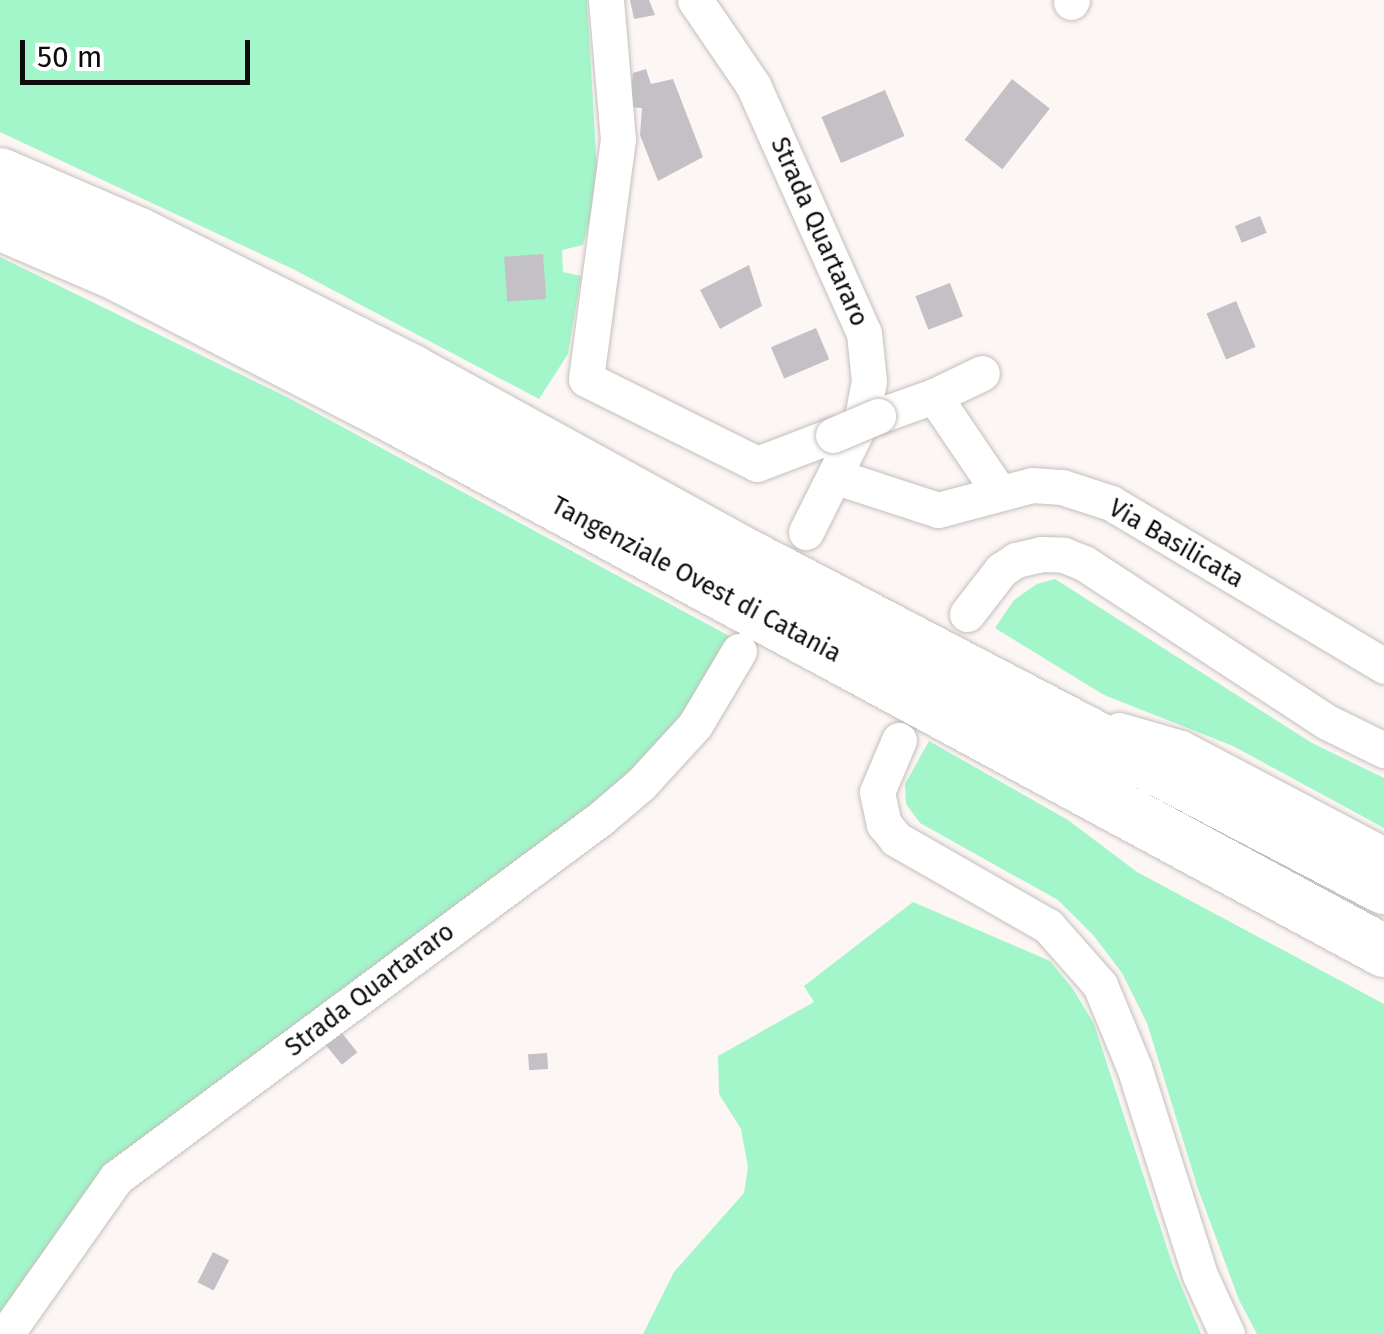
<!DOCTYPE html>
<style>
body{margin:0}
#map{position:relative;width:1384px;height:1334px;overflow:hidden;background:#fcf6f4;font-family:"Fira Sans",sans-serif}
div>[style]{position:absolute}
.green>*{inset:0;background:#a3f6ca}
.building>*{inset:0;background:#c3c1c5;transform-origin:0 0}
.roads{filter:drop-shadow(0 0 2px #c4bfbc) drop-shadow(0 0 2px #c4bfbc)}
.minor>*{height:35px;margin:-17.5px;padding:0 17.5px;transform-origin:17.5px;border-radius:17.5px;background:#fff}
.highway>*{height:52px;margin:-26px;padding:0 26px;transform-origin:26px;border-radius:26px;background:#fff}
.bridges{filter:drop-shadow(0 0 2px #c4bfbc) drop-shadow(0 0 2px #c4bfbc)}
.minor-bridge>*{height:35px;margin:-17.5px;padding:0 17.5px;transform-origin:17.5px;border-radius:17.5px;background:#fff}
span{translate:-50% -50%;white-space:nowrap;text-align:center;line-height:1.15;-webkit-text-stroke:10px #fff;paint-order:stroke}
.street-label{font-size:25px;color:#0d0b0b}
.scale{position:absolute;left:20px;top:40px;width:230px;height:45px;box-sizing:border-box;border:5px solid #0d0b0b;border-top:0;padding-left:12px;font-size:30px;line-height:35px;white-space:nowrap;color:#0d0b0b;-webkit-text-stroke:8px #fff;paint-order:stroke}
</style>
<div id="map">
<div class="green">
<div style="clip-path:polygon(0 0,587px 0,598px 188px,583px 245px,562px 250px,563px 272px,581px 276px,568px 354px,539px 399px,295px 270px,0 132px)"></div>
<div style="clip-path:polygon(0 257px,287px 397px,731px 637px,660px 751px,595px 807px,193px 1109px,0 1326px)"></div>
<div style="clip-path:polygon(1055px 579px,1312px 743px,1384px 778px,1384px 828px,1233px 746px,1104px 695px,995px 628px,1014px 600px,1037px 584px)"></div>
<div style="clip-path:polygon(929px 741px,1068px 820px,1137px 872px,1384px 1004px,1384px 1334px,1257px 1334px,1239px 1300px,1198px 1189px,1147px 1023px,1122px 973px,1094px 936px,1058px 900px,920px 823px,906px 804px,905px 784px)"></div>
<div style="clip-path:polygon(913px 902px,1050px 961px,1073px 989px,1094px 1024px,1173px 1266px,1201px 1334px,643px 1334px,674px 1272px,744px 1193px,748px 1167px,741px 1129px,719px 1094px,718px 1056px,814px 1002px,804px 986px)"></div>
</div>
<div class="building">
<div style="clip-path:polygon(630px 0,649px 0,655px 15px,634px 19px)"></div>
<div style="clip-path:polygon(646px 69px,651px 84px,673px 79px,703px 157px,658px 181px,640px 135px,642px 108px,629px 107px,633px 73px)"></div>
<div style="left:1012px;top:79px;width:48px;height:77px;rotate:38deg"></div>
<div style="left:885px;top:90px;width:50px;height:69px;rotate:67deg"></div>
<div style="left:1260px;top:216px;width:18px;height:27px;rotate:68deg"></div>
<div style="left:543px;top:254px;width:45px;height:39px;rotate:86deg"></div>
<div style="clip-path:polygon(749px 265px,762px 306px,720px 329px,700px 290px)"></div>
<div style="left:950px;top:283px;width:36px;height:37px;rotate:69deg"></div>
<div style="left:1236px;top:301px;width:50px;height:32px;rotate:67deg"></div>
<div style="left:816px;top:328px;width:34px;height:49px;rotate:67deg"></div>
<div style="left:341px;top:1032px;width:26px;height:20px;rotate:51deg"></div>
<div style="left:547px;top:1053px;width:16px;height:19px;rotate:86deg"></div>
<div style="left:213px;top:1252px;width:18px;height:34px;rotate:27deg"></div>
</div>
<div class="roads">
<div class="minor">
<div style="left:606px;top:0;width:140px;rotate:85.1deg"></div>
<div style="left:618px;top:139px;width:242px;rotate:97.6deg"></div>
<div style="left:586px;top:379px;width:191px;rotate:26.4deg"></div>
<div style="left:757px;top:464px;width:81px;rotate:-20.9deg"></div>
<div style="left:695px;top:0;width:103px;rotate:55.7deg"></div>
<div style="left:753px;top:85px;width:272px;rotate:65.9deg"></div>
<div style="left:864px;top:333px;width:48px;rotate:84.1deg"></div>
<div style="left:869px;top:381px;width:42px;rotate:101deg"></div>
<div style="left:861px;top:422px;width:123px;rotate:116.6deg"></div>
<div style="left:1071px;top:2px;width:2px;rotate:-63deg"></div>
<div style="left:934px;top:396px;width:53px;rotate:-25.6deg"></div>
<div style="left:878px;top:416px;width:59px;rotate:-19.7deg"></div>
<div style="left:934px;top:396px;width:116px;rotate:55.9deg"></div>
<div style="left:837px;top:477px;width:106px;rotate:18.1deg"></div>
<div style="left:938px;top:510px;width:97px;rotate:-14.9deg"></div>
<div style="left:1032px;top:485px;width:30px;rotate:4deg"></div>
<div style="left:1062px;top:487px;width:52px;rotate:18.1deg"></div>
<div style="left:1111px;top:503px;width:318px;rotate:30.8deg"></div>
<div style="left:967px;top:614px;width:56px;rotate:-52.3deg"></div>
<div style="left:1001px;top:570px;width:18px;rotate:-34deg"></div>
<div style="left:1016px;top:560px;width:26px;rotate:-13deg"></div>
<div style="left:1041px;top:554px;width:23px;rotate:2deg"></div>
<div style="left:1064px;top:555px;width:22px;rotate:22deg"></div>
<div style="left:1084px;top:563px;width:290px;rotate:33.2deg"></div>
<div style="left:1327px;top:722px;width:64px;rotate:26.2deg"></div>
<div style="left:1119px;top:730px;width:65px;rotate:16.2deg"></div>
<div style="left:1181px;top:748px;width:229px;rotate:27.8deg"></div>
<div style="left:899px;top:740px;width:56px;rotate:112.9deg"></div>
<div style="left:877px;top:792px;width:33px;rotate:78deg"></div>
<div style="left:884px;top:824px;width:19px;rotate:51deg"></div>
<div style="left:896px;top:839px;width:175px;rotate:29.8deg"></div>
<div style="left:1048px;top:926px;width:79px;rotate:48.6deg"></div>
<div style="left:1100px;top:985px;width:89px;rotate:67.5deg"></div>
<div style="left:1134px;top:1067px;width:218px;rotate:72.4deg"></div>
<div style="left:1200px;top:1275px;width:65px;rotate:65.4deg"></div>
<div style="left:6px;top:1334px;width:191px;rotate:-54.8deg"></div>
<div style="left:116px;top:1178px;width:603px;rotate:-36.57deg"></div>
<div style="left:600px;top:819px;width:54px;rotate:-40.5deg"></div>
<div style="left:641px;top:784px;width:80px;rotate:-47.5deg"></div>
<div style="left:695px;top:725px;width:86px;rotate:-59.3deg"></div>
</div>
<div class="highway">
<div style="left:0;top:174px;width:151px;rotate:23.3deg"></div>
<div style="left:139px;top:234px;width:305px;rotate:26.6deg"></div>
<div style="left:412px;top:371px;width:382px;rotate:28.8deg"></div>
<div style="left:747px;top:555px;width:719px;rotate:27.6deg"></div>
<div style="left:0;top:224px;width:126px;rotate:23.3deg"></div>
<div style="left:116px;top:274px;width:306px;rotate:27.2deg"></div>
<div style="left:388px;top:414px;width:1132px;rotate:28.33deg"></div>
</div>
</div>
<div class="bridges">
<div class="minor-bridge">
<div style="left:833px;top:435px;width:49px;rotate:-22.9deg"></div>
</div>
</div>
<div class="street-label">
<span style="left:819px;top:232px;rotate:66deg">Strada Quartararo</span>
<span style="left:1176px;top:544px;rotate:30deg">Via Basilicata</span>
<span style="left:696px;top:580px;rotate:28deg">Tangenziale Ovest di Catania</span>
<span style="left:370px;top:990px;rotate:-37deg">Strada Quartararo</span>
</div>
<div class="scale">50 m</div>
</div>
